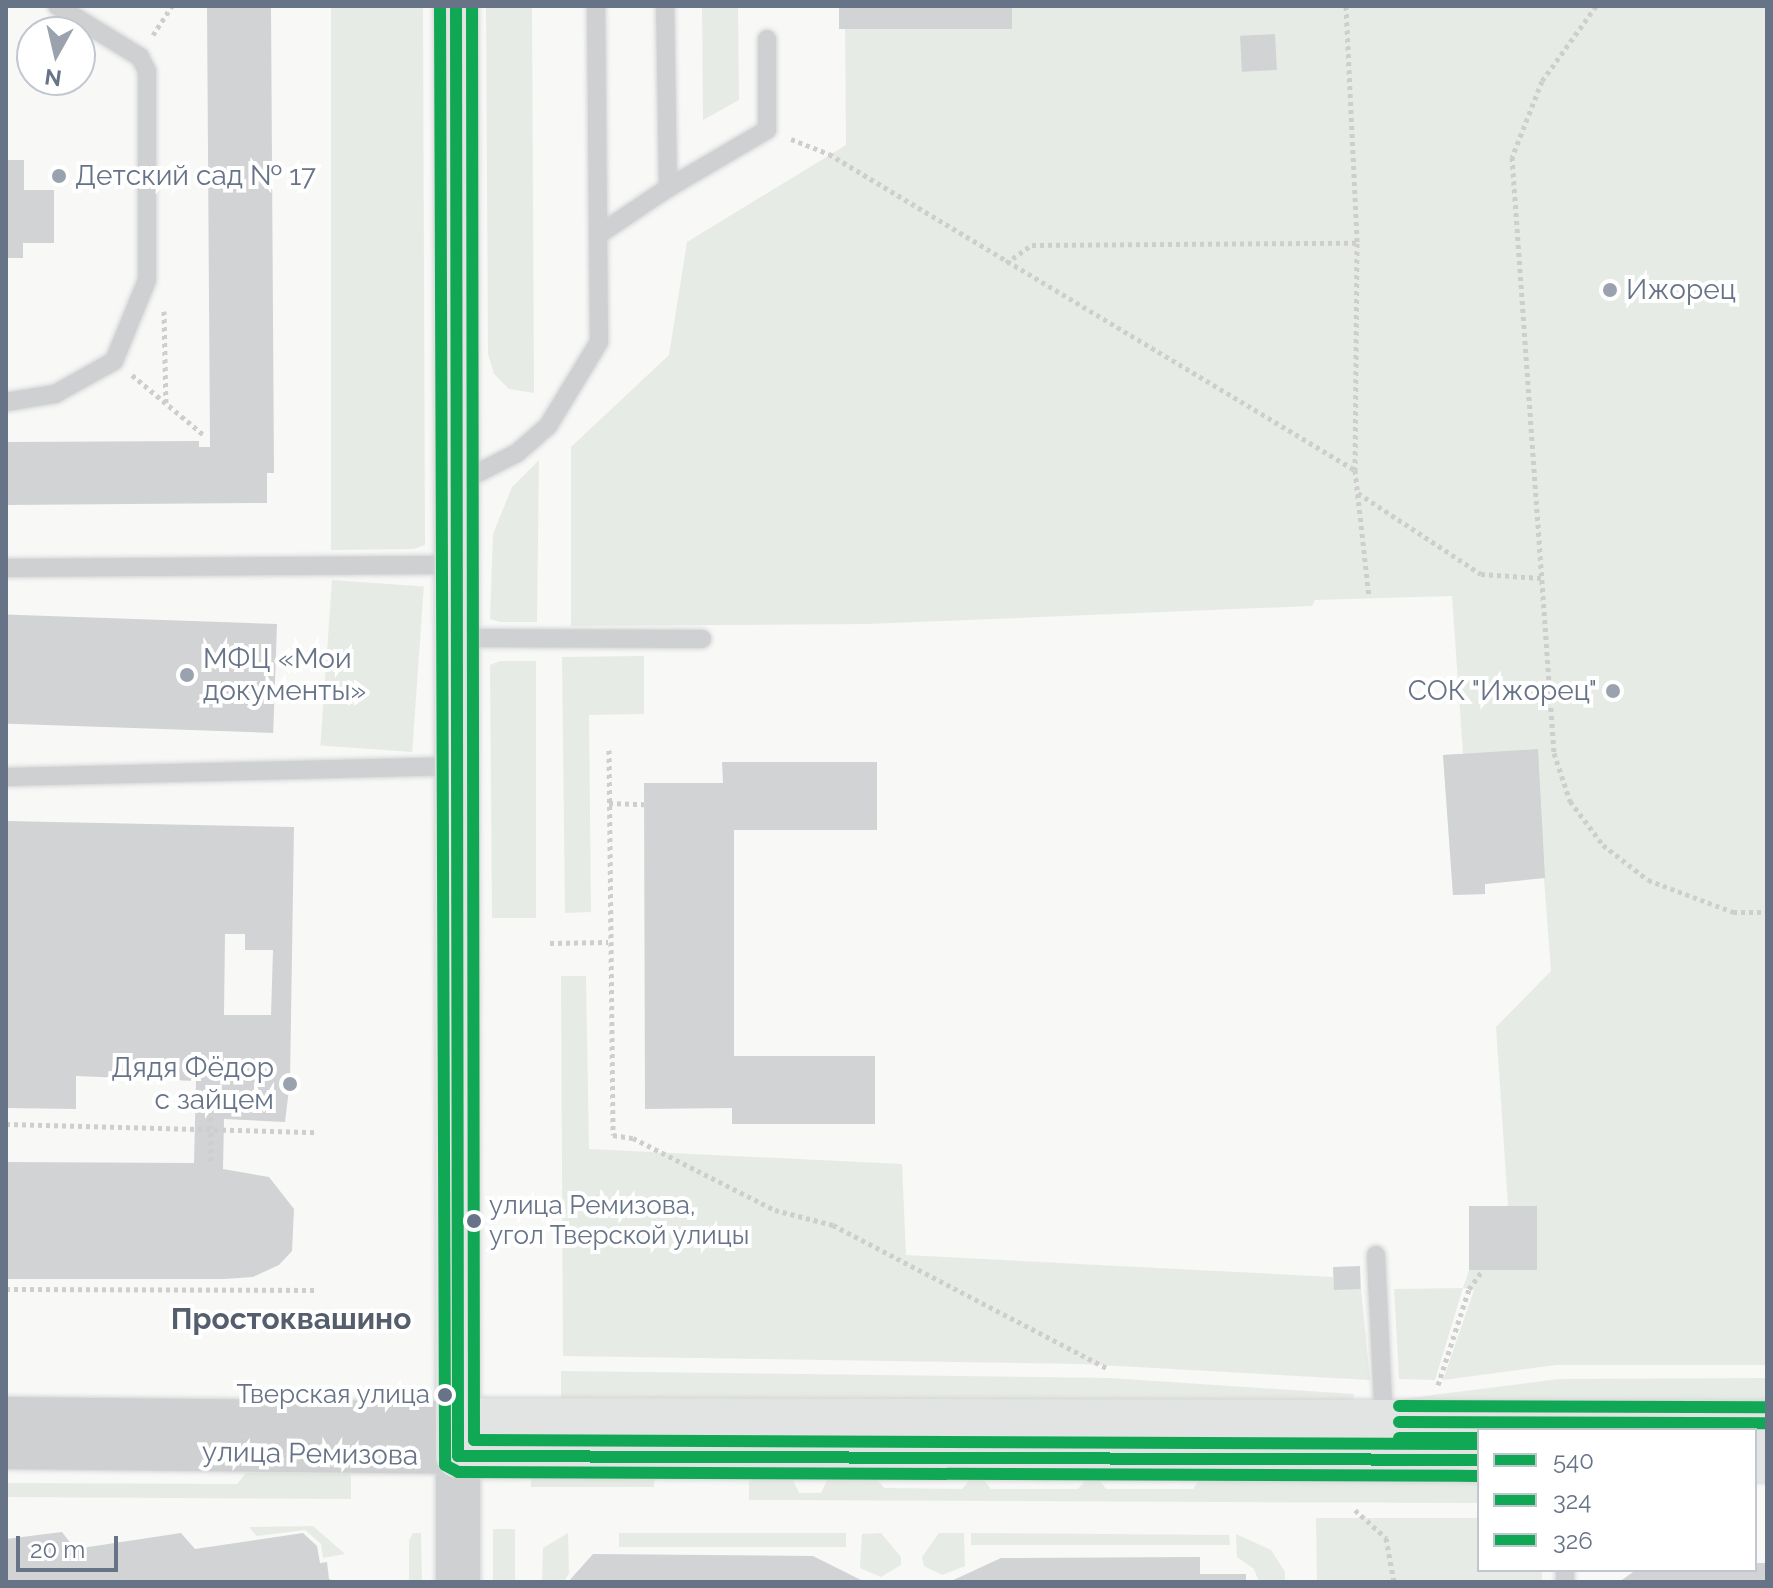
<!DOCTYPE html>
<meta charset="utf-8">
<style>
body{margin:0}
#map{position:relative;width:1773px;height:1588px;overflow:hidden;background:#f8f8f7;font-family:Raleway,sans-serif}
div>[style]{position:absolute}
.green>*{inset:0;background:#e7ebe5;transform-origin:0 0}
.building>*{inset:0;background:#d2d3d4;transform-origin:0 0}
.path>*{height:5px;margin-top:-2.5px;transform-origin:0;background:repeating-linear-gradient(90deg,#cecece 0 4px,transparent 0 8px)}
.roads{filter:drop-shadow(0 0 2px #d4d6d6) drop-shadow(0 0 2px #d4d6d6)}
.service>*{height:18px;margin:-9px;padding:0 9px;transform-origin:9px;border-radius:9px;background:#cfd0d2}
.minor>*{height:36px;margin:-18px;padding:0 18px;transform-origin:18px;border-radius:18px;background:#cfd0d2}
.tertiary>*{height:44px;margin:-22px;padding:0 22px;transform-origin:22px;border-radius:22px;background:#cfd0d2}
.secondary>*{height:44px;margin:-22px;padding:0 22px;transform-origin:22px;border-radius:22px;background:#e2e3e3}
.bus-1>*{height:12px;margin:-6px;padding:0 6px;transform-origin:6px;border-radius:6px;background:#10a855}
.bus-2>*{height:12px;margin:-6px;padding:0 6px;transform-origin:6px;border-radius:6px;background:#10a855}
.bus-3>*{height:12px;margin:-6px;padding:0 6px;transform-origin:6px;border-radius:6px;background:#10a855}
.dots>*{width:22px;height:22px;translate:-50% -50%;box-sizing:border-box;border:4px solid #fff;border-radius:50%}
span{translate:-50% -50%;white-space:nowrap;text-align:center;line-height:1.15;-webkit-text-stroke:8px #fff;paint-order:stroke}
.bus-label{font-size:26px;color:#677387}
.left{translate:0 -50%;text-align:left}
.right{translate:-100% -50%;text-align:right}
.poi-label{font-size:28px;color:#677387}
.street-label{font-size:28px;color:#677387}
.neighbourhood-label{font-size:30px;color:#555e6c;font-weight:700}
.frame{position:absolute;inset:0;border:8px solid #677387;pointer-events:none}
.legend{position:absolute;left:1477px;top:1428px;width:280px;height:144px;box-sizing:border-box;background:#fff;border:2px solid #c2c7cf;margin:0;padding:10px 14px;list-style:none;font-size:24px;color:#677387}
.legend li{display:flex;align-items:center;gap:16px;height:40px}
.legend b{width:40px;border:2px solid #c2c7cf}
.north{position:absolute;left:16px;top:16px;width:80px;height:80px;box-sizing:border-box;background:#fff;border:2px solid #c2c7cf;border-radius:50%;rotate:188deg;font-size:22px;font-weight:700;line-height:32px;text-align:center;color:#677387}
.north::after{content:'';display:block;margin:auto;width:28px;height:36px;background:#9aa2ae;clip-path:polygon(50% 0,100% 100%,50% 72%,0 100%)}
.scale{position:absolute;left:16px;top:1536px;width:102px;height:36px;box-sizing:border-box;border:4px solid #677387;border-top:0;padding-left:10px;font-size:24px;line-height:28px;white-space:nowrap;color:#677387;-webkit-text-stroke:6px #fff;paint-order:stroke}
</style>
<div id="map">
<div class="green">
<div style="clip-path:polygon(331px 6px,423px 6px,425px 545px,414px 549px,331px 550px)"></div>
<div style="clip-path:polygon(486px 6px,532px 6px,534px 393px,509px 389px,494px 374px,488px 354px)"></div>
<div style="clip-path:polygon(702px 6px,738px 6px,739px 100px,703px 120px)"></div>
<div style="clip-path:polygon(839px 6px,1767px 6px,1767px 1365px,1556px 1365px,1443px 1380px,1474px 1290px,1463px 1288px,1435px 1380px,1399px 1379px,1394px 1289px,1463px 1288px,1469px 1270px,1469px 1207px,1508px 1206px,1496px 1027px,1551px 971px,1544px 878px,1485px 884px,1485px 894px,1453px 895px,1443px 755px,1463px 754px,1452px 596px,1315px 600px,1312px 606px,867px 624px,571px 626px,571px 447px,669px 355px,687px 242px,846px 145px,845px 29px)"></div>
<div style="clip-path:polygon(539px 460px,537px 622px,500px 622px,490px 619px,493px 534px,512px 487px)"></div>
<div style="left:332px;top:580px;width:92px;height:166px;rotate:4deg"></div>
<div style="clip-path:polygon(644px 656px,644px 714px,589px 715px,591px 912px,565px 913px,562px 657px)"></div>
<div style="clip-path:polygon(500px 661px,536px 661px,536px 918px,492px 918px,490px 665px)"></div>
<div style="clip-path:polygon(561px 976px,586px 976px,589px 1149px,902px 1164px,906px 1255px,1333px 1277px,1334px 1289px,1361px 1289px,1370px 1380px,1082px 1364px,563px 1356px)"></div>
<div style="clip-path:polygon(561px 1371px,1109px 1378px,1354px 1394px,1353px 1403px,561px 1400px)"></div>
<div style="clip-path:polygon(1767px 1378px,1767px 1404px,1402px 1403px,1401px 1399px,1559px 1379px)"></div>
<div style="clip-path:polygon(246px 1473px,351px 1474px,351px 1499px,6px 1497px,6px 1483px,237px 1484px)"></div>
<div style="left:531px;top:1476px;width:123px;height:11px"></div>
<div style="clip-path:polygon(749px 1476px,791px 1476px,799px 1493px,821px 1493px,829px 1476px,875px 1476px,884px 1488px,962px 1489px,972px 1477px,981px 1477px,991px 1489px,1078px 1489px,1088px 1477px,1097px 1477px,1106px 1489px,1193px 1489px,1201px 1478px,1479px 1477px,1479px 1503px,749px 1500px)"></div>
<div style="clip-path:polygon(1316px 1518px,1479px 1518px,1479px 1570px,1542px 1570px,1542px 1582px,1317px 1582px)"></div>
<div style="clip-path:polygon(313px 1526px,345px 1554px,323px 1558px,321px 1544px,305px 1530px,257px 1536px,249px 1527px)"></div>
<div style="left:515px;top:1529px;width:53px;height:22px;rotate:90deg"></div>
<div style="clip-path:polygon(413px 1533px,421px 1533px,422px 1582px,409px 1582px,409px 1541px)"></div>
<div style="clip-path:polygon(568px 1533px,569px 1573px,564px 1582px,542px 1582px,543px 1548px)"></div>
<div style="left:619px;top:1533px;width:227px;height:14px"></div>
<div style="clip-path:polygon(881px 1533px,901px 1557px,901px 1565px,881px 1577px,860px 1568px,862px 1534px)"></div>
<div style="clip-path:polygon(939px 1533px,964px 1533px,965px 1566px,942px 1575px,924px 1566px,922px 1557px)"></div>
<div style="clip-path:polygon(971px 1533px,1229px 1535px,1230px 1545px,971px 1545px)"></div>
<div style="clip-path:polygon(1236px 1534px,1271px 1550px,1285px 1572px,1285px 1582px,1259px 1582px,1254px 1569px,1237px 1557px)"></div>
</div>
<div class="building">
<div style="clip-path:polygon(207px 6px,271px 6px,274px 473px,267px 473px,267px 503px,6px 505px,6px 442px,199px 441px,199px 447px,210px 447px)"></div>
<div style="left:839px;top:6px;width:173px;height:23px"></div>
<div style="left:1275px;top:34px;width:36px;height:35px;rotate:87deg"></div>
<div style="clip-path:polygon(6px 160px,24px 160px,24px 190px,54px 190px,54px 243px,23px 243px,23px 258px,6px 258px)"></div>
<div style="left:277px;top:624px;width:109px;height:271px;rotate:92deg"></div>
<div style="clip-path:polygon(1538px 749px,1545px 878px,1485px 884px,1485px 894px,1453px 895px,1443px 755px)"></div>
<div style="clip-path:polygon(722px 762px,877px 762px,877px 830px,734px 830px,734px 1056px,875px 1056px,875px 1124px,732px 1124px,732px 1108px,645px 1109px,644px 783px,723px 783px)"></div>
<div style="clip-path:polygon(evenodd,6px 821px,294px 827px,290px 1081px,285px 1122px,224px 1119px,223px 1169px,269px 1177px,294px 1209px,292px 1251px,279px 1265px,253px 1277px,224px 1279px,6px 1279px,6px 1162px,194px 1163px,196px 1081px,76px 1076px,76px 1109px,6px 1108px,6px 821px,225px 934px,245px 934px,245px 950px,273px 950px,271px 1015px,224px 1015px,225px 934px)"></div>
<div style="left:1537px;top:1206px;width:64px;height:68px;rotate:90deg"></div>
<div style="left:1360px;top:1266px;width:23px;height:27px;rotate:88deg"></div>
<div style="clip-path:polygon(62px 1532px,75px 1549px,181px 1533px,195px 1549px,303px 1533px,317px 1546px,320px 1563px,327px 1562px,329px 1579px,336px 1582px,6px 1582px,6px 1539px)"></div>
<div style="clip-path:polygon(593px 1554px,813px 1556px,865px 1582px,568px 1582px)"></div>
<div style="clip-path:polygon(1200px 1557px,1200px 1574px,1246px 1574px,1246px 1582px,949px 1582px,1001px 1558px)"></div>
<div style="clip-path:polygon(1755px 1563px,1767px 1563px,1767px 1582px,1619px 1582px,1636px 1570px,1755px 1570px)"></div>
</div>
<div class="path">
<div style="left:1346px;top:6px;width:237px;rotate:87.3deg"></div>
<div style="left:1357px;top:243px;width:227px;rotate:90.5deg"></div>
<div style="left:1355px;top:470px;width:128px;rotate:83.7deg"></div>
<div style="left:1596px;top:6px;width:92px;rotate:125.8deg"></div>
<div style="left:1542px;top:81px;width:82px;rotate:111.5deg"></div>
<div style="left:1512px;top:157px;width:597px;rotate:85.97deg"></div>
<div style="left:1554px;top:753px;width:51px;rotate:71.6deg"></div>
<div style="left:1570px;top:801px;width:55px;rotate:53.1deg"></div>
<div style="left:1603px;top:845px;width:57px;rotate:37.9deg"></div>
<div style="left:1648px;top:880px;width:91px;rotate:20.6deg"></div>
<div style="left:1733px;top:912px;width:34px"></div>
<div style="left:153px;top:35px;width:35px;rotate:-57deg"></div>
<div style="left:791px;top:139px;width:41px;rotate:21.5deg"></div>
<div style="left:829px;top:154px;width:614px;rotate:31deg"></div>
<div style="left:1006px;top:263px;width:32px;rotate:-35deg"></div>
<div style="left:1032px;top:245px;width:325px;rotate:-0.4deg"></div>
<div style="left:164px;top:311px;width:93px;rotate:88.8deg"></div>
<div style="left:132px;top:375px;width:95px;rotate:39.9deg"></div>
<div style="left:1358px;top:493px;width:147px;rotate:33.4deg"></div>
<div style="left:1481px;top:574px;width:60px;rotate:3.8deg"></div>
<div style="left:609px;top:750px;width:385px;rotate:89.4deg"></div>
<div style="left:613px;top:1135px;width:20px;rotate:9deg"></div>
<div style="left:633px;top:1138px;width:159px;rotate:26.9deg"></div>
<div style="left:775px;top:1210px;width:60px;rotate:14.5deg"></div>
<div style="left:833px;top:1225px;width:311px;rotate:27.6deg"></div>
<div style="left:609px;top:803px;width:35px;rotate:2deg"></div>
<div style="left:550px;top:943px;width:58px;rotate:-1deg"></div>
<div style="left:210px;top:1101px;width:62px;rotate:89.1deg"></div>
<div style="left:6px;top:1124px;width:311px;rotate:1.5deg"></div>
<div style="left:6px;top:1289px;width:312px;rotate:0.2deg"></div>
<div style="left:1438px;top:1385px;width:101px;rotate:-72.1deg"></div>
<div style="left:1469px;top:1289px;width:24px;rotate:-54deg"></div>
<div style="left:1355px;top:1510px;width:42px;rotate:42.1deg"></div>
<div style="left:1386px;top:1538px;width:45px;rotate:79.7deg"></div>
</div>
<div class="roads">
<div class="service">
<div style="left:668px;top:188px;width:115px;rotate:-30.4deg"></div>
<div style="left:767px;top:130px;width:91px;rotate:-90deg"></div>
<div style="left:598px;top:235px;width:84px;rotate:-33.9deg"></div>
<div style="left:668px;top:188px;width:182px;rotate:-90.9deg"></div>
<div style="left:6px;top:402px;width:50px;rotate:-9.3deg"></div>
<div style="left:55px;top:394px;width:68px;rotate:-29.2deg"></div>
<div style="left:114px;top:361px;width:87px;rotate:-67.8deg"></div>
<div style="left:147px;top:280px;width:209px;rotate:-90deg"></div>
<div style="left:147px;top:71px;width:16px;rotate:-117deg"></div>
<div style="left:140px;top:57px;width:97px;rotate:-148.4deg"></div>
<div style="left:460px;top:482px;width:64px;rotate:-27deg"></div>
<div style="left:517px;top:453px;width:41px;rotate:-41.1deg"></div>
<div style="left:548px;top:426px;width:98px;rotate:-58.7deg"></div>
<div style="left:599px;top:342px;width:336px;rotate:-90.5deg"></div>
<div style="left:6px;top:568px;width:451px;rotate:-0.4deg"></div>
<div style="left:457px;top:638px;width:245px;rotate:0.2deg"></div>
<div style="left:6px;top:777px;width:452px;rotate:-1.4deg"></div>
<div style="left:1376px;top:1255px;width:169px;rotate:87.3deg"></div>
<div style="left:1565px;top:1582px;width:12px;rotate:-90deg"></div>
</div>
<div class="minor">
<div style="left:6px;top:1415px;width:453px;rotate:0.6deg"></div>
<div style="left:6px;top:1451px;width:452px;rotate:0.6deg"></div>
</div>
<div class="tertiary">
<div style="left:458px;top:1582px;width:126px;rotate:-90deg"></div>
</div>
<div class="secondary">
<div style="left:456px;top:6px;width:1450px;rotate:89.92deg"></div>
<div style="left:458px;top:1456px;width:1021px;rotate:0.22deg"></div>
<div style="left:459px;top:1420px;width:1308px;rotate:0.13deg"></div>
<div style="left:1755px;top:1460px;width:12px"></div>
</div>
</div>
<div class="bus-1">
<div style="left:456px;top:6px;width:1450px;rotate:89.92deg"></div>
<div style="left:458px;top:1456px;width:1021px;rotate:0.22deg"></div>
<div style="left:1399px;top:1422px;width:368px;rotate:0.2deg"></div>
</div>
<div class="bus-2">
<div style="left:440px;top:6px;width:1459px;rotate:89.8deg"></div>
<div style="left:445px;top:1465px;width:15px;rotate:28deg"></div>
<div style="left:458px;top:1472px;width:1021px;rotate:0.22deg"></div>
<div style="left:1399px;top:1438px;width:80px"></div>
</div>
<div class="bus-3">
<div style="left:472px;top:6px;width:1434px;rotate:89.92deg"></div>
<div style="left:474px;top:1440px;width:1005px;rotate:0.23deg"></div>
<div style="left:1399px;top:1406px;width:368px;rotate:0.2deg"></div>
</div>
<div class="dots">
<div style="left:59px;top:176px;background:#9aa2ae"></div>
<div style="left:1610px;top:290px;background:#9aa2ae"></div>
<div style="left:187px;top:675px;background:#9aa2ae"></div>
<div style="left:1613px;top:691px;background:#9aa2ae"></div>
<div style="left:290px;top:1084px;background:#9aa2ae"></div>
<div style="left:474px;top:1221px;background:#677387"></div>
<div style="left:445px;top:1395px;background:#677387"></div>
</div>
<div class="bus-label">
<span class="left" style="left:489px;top:1221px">улица Ремизова,<br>угол Тверской улицы</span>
<span class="right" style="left:430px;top:1395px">Тверская улица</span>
</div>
<div class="poi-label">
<span class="left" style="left:75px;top:176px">Детский сад № 17</span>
<span class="left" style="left:1626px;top:290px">Ижорец</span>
<span class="left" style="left:203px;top:675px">МФЦ «Мои<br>документы»</span>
<span class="right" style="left:1597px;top:691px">СОК "Ижорец"</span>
<span class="right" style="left:274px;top:1084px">Дядя Фёдор<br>с зайцем</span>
</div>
<div class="street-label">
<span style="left:310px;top:1454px;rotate:1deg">улица Ремизова</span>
</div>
<div class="neighbourhood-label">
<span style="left:291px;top:1319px">Простоквашино</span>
</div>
<div class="frame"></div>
<ul class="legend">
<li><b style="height:10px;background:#10a855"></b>540</li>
<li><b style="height:10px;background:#10a855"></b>324</li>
<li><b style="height:10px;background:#10a855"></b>326</li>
</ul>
<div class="north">N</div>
<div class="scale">20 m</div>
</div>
